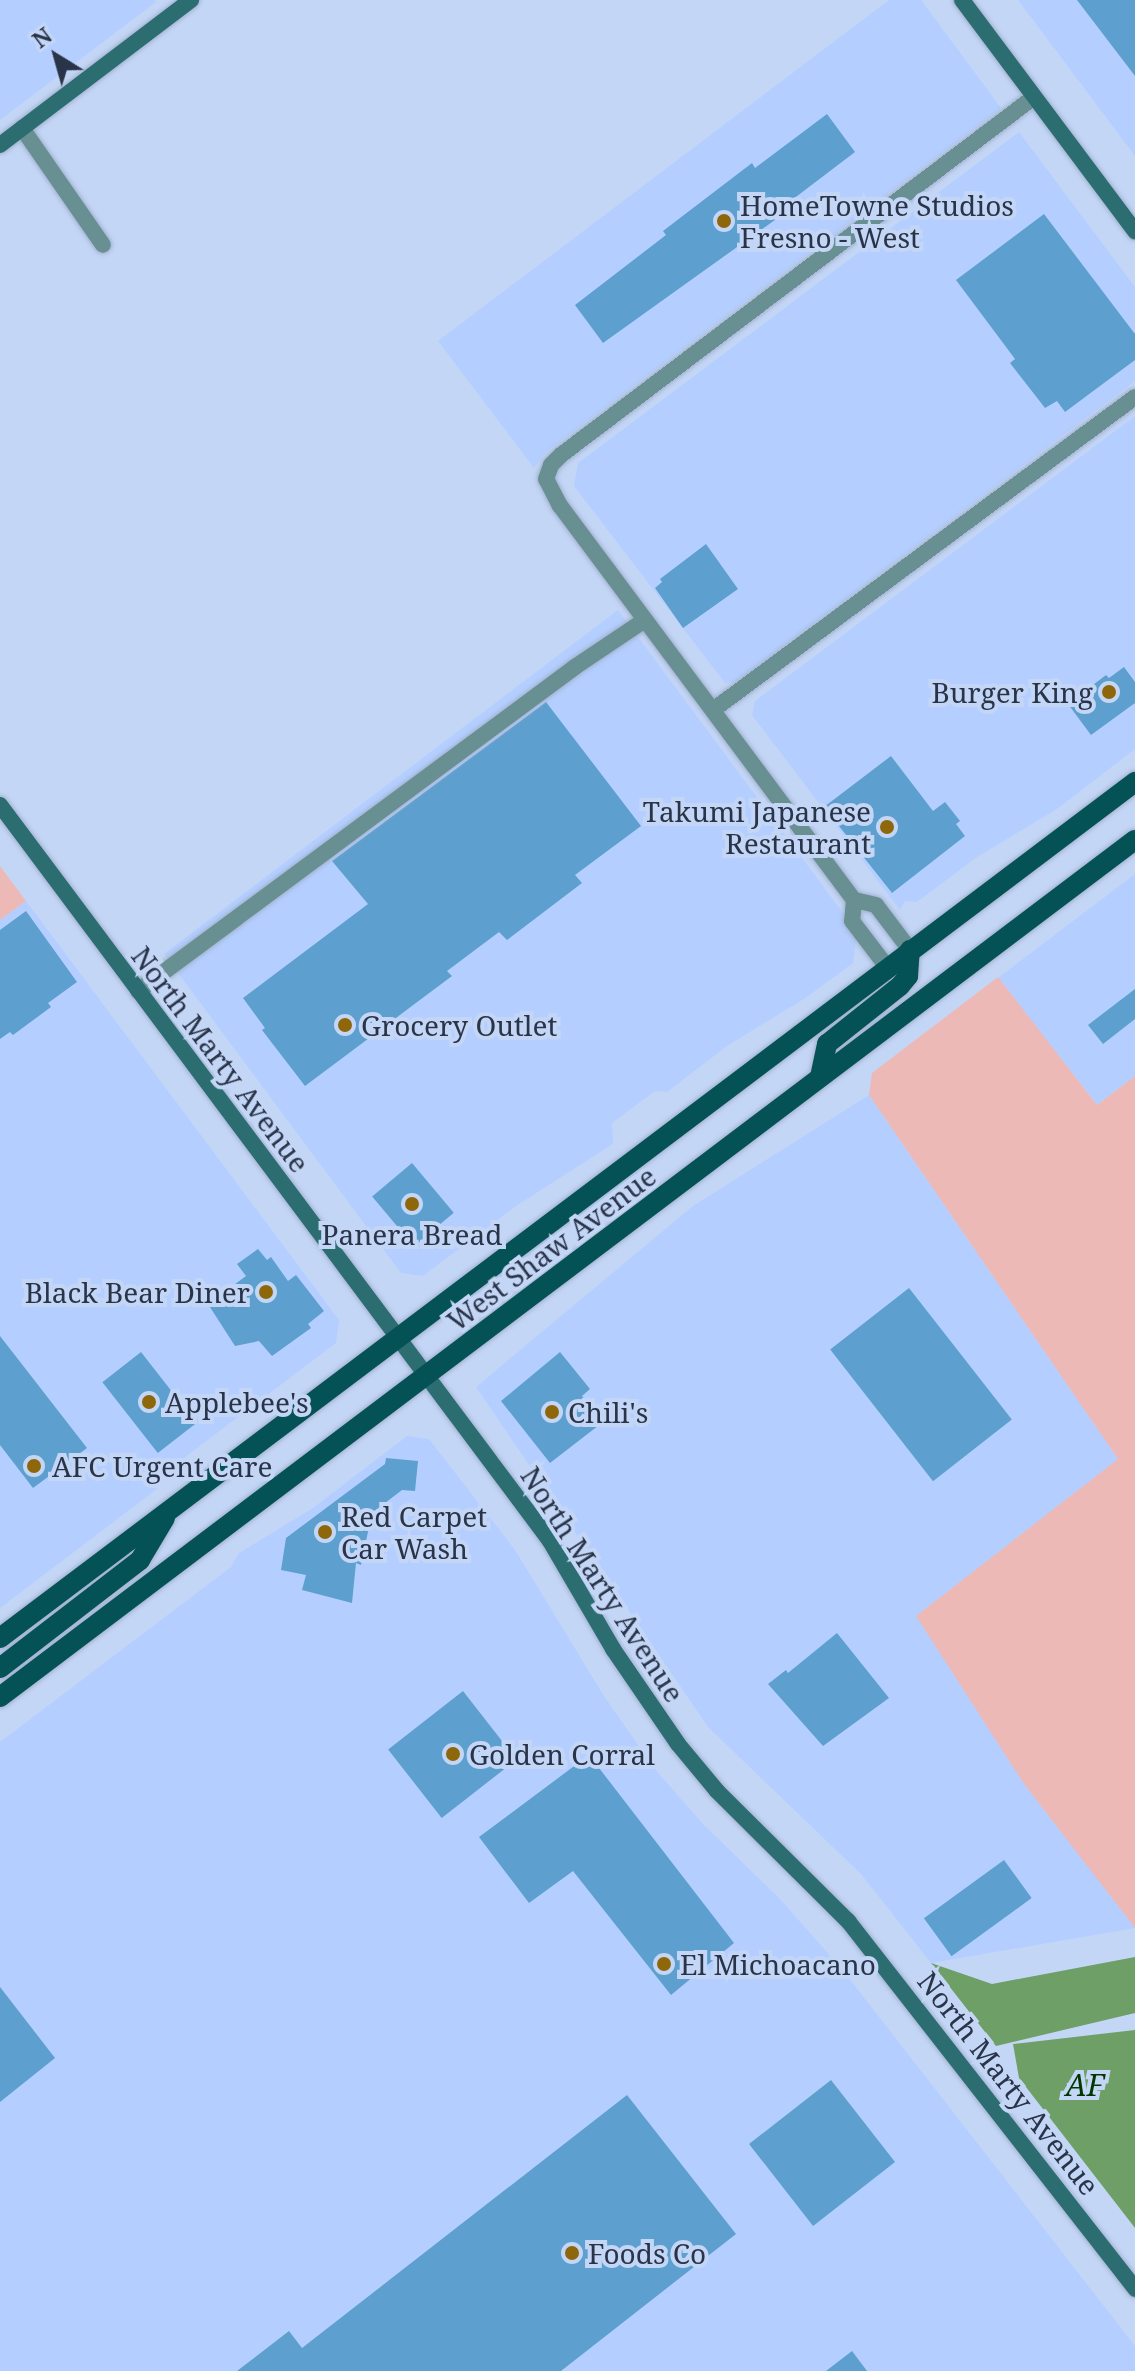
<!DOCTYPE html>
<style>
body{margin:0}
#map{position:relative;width:1135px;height:2371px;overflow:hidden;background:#c4d6f6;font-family:"Noto Serif",serif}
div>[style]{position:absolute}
.built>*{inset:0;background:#b4cfff}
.green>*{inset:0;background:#edb9b7}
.water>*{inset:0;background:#6d9f66}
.building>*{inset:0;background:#5d9fce;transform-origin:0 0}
.roads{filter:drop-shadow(0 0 2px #a2b2d0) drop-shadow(0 0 2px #a2b2d0)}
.street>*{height:16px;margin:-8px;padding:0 8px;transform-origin:8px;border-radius:8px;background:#688f92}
.secondary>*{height:16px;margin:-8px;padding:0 8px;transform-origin:8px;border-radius:8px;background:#2b6d71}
.primary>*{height:20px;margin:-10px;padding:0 10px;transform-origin:10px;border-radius:10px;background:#055256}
.dots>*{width:22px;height:22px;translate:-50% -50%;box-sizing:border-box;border:4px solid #c4d6f6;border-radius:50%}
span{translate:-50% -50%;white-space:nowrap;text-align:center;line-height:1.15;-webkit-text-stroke:8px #c4d6f6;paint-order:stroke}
.poi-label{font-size:28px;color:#293449}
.left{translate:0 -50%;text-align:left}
.right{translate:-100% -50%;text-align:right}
.street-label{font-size:28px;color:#293449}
.water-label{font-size:30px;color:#023800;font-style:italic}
.north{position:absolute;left:16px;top:16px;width:80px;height:80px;-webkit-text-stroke:6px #c4d6f6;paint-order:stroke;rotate:323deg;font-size:22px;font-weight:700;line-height:32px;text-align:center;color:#293449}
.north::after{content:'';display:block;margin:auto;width:28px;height:36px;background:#293449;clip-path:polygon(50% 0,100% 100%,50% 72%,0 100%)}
</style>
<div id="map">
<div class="built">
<div style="clip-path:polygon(0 0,155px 0,156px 2px,0 120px)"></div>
<div style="clip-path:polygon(889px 0,921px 0,1001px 108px,546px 452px,534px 468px,438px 341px)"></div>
<div style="clip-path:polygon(1018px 0,1135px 0,1135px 156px)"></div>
<div style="clip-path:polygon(1019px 132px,1135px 287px,1135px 381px,735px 682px,725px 683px,574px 486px,578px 463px)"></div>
<div style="clip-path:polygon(1135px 416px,1135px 749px,1057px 809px,977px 857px,917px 902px,905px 901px,900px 910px,752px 715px,755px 701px)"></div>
<div style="clip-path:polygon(618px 610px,857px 932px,853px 963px,807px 997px,727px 1046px,667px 1092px,655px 1091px,612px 1123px,613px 1144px,519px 1204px,423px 1276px,401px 1273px,164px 954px)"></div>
<div style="clip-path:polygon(1135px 874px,1135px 1076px,1097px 1105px,998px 978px)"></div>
<div style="clip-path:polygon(26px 901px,339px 1320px,336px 1343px,152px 1482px,157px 1489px,0 1608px,0 920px)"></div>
<div style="clip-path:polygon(869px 1095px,1118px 1459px,1135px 1928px,931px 1963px,861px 1874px,708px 1727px,476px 1387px,693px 1206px)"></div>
<div style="clip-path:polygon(407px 1436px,429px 1439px,515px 1550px,604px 1696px,654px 1768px,702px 1823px,780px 1899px,841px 1968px,1135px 2346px,1135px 2371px,0 2371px,0 1742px,231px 1567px,239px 1553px,313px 1508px)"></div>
</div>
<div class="green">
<div style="clip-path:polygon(0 866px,26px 901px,0 920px)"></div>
<div style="clip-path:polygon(998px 977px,1097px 1105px,1135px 1076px,1135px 1928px,1024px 1784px,916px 1616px,1118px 1459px,869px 1095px,872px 1073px)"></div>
</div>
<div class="water">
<div style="clip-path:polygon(1135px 1957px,1135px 2013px,996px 2046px,931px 1963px,992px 1984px)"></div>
<div style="clip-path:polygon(1135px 2030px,1135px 2228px,1019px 2078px,1013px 2044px)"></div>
</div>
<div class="building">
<div style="clip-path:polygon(1077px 0,1135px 0,1135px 76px)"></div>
<div style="clip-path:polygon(827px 114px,855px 152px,784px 206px,786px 212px,603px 343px,575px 305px,666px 235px,663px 231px,752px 163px,755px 168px)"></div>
<div style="clip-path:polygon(1044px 214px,1135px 334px,1135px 360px,1065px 412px,1057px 401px,1045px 408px,1010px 363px,1015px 359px,956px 280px)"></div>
<div style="clip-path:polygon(706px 544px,738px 589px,683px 628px,655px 588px,662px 582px,660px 579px)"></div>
<div style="clip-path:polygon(1124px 667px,1135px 682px,1135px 703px,1091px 735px,1068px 704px,1106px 675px,1109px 678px)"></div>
<div style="clip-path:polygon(546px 702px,641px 826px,575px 875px,582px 883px,507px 940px,499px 932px,447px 971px,452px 976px,305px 1086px,262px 1030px,265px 1028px,243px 998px,368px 904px,332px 861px)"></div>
<div style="clip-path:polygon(891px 756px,933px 811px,945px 802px,960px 821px,956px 824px,965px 836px,892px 893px,824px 807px)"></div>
<div style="clip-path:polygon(26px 911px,77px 982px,48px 1003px,51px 1007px,13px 1035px,10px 1032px,0 1039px,0 930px)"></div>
<div style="clip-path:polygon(1135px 989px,1135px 1019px,1103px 1044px,1088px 1025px)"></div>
<div style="left:412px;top:1163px;width:65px;height:52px;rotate:50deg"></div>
<div style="clip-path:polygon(258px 1249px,267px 1260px,271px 1257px,288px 1281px,296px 1275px,324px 1311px,308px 1324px,311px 1328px,272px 1356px,259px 1341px,235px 1346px,208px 1304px,246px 1276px,237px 1264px)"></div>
<div style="left:909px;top:1288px;width:167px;height:100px;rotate:52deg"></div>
<div style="clip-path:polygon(0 1336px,87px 1448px,33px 1488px,0 1445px)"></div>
<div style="left:141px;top:1352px;width:90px;height:49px;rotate:52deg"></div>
<div style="clip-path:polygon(560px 1352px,590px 1389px,582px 1396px,603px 1422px,550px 1463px,501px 1401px)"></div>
<div style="clip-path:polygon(386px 1458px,418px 1461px,415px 1491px,402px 1490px,372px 1513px,361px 1565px,356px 1563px,352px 1603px,302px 1590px,306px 1575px,281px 1570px,286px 1538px,385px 1464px)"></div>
<div style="clip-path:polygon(837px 1633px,889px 1698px,823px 1746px,768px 1684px,786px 1670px,788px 1673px)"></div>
<div style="left:463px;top:1691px;width:87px;height:95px;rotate:52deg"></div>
<div style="clip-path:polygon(589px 1755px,734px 1943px,671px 1995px,573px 1871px,529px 1903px,479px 1837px)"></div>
<div style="left:1004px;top:1860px;width:47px;height:99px;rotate:54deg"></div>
<div style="clip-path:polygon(0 1987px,55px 2058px,0 2102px)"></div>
<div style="left:831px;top:2080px;width:104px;height:104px;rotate:52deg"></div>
<div style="clip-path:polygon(627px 2095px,736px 2234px,561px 2371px,237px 2371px,289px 2331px,302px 2348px)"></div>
<div style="clip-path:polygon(852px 2351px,867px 2371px,826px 2371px)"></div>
</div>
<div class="roads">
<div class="street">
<div style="left:22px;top:128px;width:142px;rotate:55.3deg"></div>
<div style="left:713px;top:710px;width:525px;rotate:-36.56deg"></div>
<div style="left:854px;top:900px;width:21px;rotate:95deg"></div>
<div style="left:852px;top:921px;width:58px;rotate:52.7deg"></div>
<div style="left:910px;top:950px;width:56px;rotate:-127.1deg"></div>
<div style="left:876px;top:905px;width:23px;rotate:-167deg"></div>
<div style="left:854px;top:900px;width:492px;rotate:-126.7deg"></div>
<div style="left:560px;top:506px;width:30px;rotate:-117deg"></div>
<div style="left:546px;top:479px;width:15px;rotate:-70deg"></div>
<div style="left:551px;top:465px;width:14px;rotate:-45deg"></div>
<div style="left:561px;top:455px;width:593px;rotate:-37.12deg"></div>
<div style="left:138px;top:991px;width:544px;rotate:-36.55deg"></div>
<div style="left:575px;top:667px;width:84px;rotate:-33.9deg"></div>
</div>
<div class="secondary">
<div style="left:962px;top:0;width:289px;rotate:53.2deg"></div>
<div style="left:0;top:145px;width:240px;rotate:-37.2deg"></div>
<div style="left:0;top:805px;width:919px;rotate:53.23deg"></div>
<div style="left:550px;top:1541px;width:125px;rotate:59.7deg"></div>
<div style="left:613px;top:1649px;width:115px;rotate:55.6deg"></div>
<div style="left:678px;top:1744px;width:61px;rotate:50.3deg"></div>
<div style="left:717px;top:1791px;width:185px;rotate:44.8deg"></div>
<div style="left:848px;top:1921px;width:467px;rotate:52deg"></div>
</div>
<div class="primary">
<div style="left:820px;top:1077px;width:34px;rotate:-78deg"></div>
<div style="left:827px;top:1044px;width:93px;rotate:-38.5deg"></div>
<div style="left:900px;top:986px;width:13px;rotate:-51deg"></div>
<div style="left:908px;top:976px;width:26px;rotate:-86deg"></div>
<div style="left:0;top:1638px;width:1422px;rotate:-37.02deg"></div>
<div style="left:0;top:1668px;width:177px;rotate:-37.6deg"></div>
<div style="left:140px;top:1560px;width:49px;rotate:-59.2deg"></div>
<div style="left:0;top:1697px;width:1422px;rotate:-37.06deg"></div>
</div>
</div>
<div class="dots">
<div style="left:724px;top:221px;background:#8e670b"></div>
<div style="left:1109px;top:692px;background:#8e670b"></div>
<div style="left:887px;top:827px;background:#8e670b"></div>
<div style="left:345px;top:1025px;background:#8e670b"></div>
<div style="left:412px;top:1204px;background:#8e670b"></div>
<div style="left:266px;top:1292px;background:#8e670b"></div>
<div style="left:149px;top:1402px;background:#8e670b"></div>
<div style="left:552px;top:1412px;background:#8e670b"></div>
<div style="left:34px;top:1466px;background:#8e670b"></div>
<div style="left:325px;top:1532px;background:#8e670b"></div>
<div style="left:453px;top:1754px;background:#8e670b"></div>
<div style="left:664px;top:1964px;background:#8e670b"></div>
<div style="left:572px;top:2253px;background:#8e670b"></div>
</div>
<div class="poi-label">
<span class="left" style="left:740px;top:221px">HomeTowne Studios<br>Fresno - West</span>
<span class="right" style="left:1093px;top:692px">Burger King</span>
<span class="right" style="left:871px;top:827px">Takumi Japanese<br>Restaurant</span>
<span class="left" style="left:361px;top:1025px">Grocery Outlet</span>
<span style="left:412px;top:1234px">Panera Bread</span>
<span class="right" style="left:250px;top:1292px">Black Bear Diner</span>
<span class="left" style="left:165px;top:1402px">Applebee's</span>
<span class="left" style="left:568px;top:1412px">Chili's</span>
<span class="left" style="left:52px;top:1466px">AFC Urgent Care</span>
<span class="left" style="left:341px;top:1532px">Red Carpet<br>Car Wash</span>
<span class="left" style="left:469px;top:1754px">Golden Corral</span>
<span class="left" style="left:680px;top:1964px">El Michoacano</span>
<span class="left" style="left:588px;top:2253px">Foods Co</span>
</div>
<div class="street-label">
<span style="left:221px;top:1059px;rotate:53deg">North Marty Avenue</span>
<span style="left:551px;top:1248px;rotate:-37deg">West Shaw Avenue</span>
<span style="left:603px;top:1584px;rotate:57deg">North Marty Avenue</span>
<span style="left:1009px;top:2083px;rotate:52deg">North Marty Avenue</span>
</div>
<div class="water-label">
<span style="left:1085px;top:2085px">AF</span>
</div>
<div class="north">N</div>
</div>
